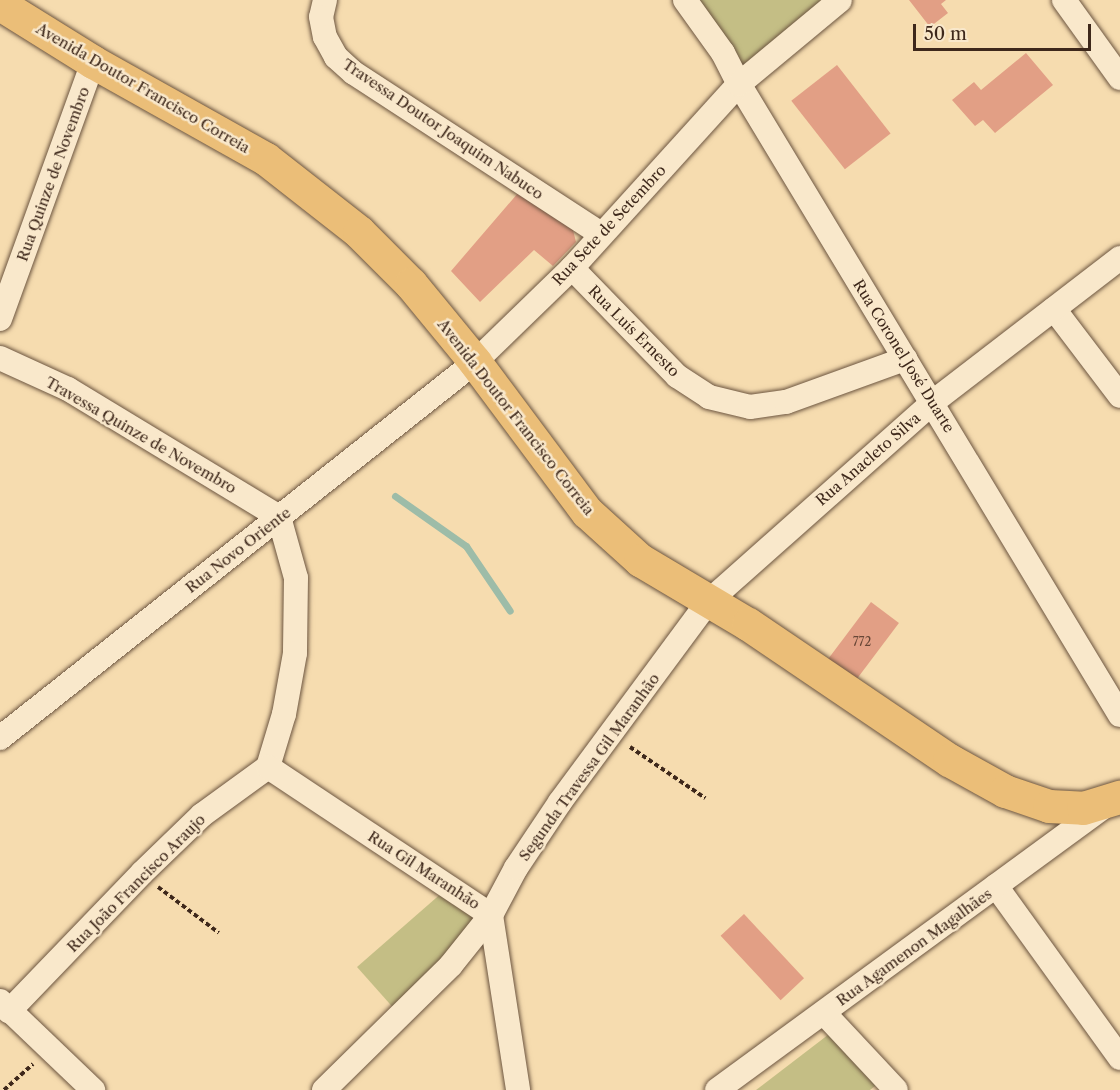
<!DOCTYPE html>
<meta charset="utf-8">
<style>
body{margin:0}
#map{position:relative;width:1120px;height:1090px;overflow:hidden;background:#f6dcaf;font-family:"Libre Caslon Text",serif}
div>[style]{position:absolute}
.green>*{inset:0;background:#c4be85}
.stream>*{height:7px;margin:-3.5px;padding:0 3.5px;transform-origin:3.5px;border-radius:3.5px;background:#9dbca8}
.building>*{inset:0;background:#e29f85;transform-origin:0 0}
.path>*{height:4px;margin-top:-2px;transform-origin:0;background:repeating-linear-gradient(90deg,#3e281b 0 4.5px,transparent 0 7.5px)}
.roads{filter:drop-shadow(0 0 2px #6c5540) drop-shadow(0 0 2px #6c5540)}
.minor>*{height:24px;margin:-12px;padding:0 12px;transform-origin:12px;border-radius:12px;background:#f9e8cb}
.primary>*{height:33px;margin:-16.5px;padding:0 16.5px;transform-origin:16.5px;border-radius:16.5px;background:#ebbe78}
span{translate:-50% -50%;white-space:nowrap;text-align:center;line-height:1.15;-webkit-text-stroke:5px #f9e8cb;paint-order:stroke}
.number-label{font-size:12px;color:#674636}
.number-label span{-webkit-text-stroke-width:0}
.street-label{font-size:15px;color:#3e281b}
.scale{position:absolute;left:913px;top:24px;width:178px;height:27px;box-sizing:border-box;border:3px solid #3e281b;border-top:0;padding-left:8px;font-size:18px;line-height:21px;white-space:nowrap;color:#3e281b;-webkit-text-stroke:4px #f9e8cb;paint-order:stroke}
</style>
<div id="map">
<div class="green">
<div style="clip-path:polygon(695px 0,828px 0,741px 69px)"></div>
<div style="clip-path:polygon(444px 891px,492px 923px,397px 1012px,357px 967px)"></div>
<div style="clip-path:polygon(837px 1028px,879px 1083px,870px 1090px,756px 1090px)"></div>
</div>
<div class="stream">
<div style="left:395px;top:496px;width:87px;rotate:35.2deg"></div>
<div style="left:466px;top:546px;width:78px;rotate:55.9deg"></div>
</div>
<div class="building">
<div style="clip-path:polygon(909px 0,946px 0,941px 4px,948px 13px,930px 27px)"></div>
<div style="clip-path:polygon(1026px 53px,1053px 85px,995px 133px,983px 120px,975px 126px,952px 100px,974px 82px,981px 90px)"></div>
<div style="left:837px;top:65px;width:87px;height:58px;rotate:52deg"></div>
<div style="clip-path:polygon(518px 193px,573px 230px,576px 242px,553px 266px,534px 250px,480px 302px,451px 271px)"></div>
<div style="left:871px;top:602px;width:35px;height:75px;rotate:37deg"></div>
<div style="left:744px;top:914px;width:88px;height:32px;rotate:47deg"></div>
</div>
<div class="path">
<div style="left:630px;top:747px;width:91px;rotate:34.2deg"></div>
<div style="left:158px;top:887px;width:76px;rotate:37deg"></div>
<div style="left:4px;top:1090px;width:39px;rotate:-42deg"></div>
</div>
<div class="roads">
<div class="minor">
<div style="left:325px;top:0;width:17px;rotate:103deg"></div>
<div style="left:321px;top:17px;width:20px;rotate:79deg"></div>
<div style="left:325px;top:37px;width:23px;rotate:61deg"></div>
<div style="left:336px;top:57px;width:24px;rotate:42deg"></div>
<div style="left:354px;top:73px;width:295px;rotate:33.1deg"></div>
<div style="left:685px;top:0;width:65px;rotate:54.4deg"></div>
<div style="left:723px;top:53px;width:35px;rotate:63deg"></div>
<div style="left:739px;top:84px;width:737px;rotate:58.88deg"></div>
<div style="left:1064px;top:0;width:96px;rotate:54.3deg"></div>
<div style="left:572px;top:268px;width:151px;rotate:45.8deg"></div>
<div style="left:677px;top:376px;width:38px;rotate:33deg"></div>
<div style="left:709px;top:397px;width:42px;rotate:13.7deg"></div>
<div style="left:750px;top:407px;width:36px;rotate:-8deg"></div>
<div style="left:786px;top:402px;width:127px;rotate:-19.9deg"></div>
<div style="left:1054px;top:309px;width:109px;rotate:52.8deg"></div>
<div style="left:0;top:319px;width:273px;rotate:-70.1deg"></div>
<div style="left:0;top:358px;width:75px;rotate:24.5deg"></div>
<div style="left:68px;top:389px;width:247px;rotate:31.2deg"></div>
<div style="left:279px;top:517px;width:63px;rotate:74.4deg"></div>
<div style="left:296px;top:578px;width:75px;rotate:90.8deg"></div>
<div style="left:295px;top:653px;width:62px;rotate:100.2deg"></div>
<div style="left:284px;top:714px;width:55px;rotate:106.8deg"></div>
<div style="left:268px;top:767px;width:82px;rotate:144deg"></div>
<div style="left:202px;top:815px;width:83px;rotate:136deg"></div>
<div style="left:142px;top:873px;width:192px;rotate:133.9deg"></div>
<div style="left:0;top:738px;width:606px;rotate:-38.36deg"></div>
<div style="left:475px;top:362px;width:135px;rotate:-44.1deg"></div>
<div style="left:572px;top:268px;width:248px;rotate:-47.8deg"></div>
<div style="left:739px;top:84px;width:131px;rotate:-39.7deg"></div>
<div style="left:268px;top:767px;width:268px;rotate:33.6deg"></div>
<div style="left:491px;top:915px;width:177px;rotate:81.2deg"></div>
<div style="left:996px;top:886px;width:212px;rotate:54.2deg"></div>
<div style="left:0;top:1001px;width:129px;rotate:43.7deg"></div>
<div style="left:824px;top:1013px;width:105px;rotate:46.9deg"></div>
<div style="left:324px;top:1090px;width:178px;rotate:-44.5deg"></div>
<div style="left:451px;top:965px;width:64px;rotate:-51.3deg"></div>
<div style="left:491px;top:915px;width:53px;rotate:-62deg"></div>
<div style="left:516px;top:868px;width:79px;rotate:-56.3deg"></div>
<div style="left:560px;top:802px;width:249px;rotate:-53.5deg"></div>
<div style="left:708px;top:602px;width:301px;rotate:-41.6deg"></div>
<div style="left:933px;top:402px;width:236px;rotate:-37.6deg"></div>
<div style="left:717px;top:1090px;width:483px;rotate:-36.2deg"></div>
</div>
<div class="primary">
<div style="left:0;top:4px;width:110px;rotate:31.9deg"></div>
<div style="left:93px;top:62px;width:198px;rotate:29.3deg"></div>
<div style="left:266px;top:159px;width:118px;rotate:38.1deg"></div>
<div style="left:359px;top:232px;width:74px;rotate:45deg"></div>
<div style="left:411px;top:284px;width:101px;rotate:50.6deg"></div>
<div style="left:475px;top:362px;width:187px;rotate:53.3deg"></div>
<div style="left:587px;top:512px;width:72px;rotate:42.2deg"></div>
<div style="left:640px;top:560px;width:126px;rotate:30.7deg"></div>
<div style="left:748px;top:624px;width:243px;rotate:34.1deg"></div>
<div style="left:949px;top:760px;width:64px;rotate:29deg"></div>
<div style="left:1005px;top:791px;width:46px;rotate:18.8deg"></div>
<div style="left:1049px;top:806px;width:34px;rotate:3deg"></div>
<div style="left:1083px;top:808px;width:39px;rotate:-17deg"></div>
</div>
</div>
<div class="number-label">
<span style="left:862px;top:642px">772</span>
</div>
<div class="street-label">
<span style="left:143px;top:88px;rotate:30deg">Avenida Doutor Francisco Correia</span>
<span style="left:443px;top:129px;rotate:34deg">Travessa Doutor Joaquim Nabuco</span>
<span style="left:53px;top:174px;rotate:-70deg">Rua Quinze de Novembro</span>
<span style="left:609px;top:225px;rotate:-47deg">Rua Sete de Setembro</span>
<span style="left:634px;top:331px;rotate:45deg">Rua Luís Ernesto</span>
<span style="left:904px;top:356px;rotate:58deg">Rua Coronel José Duarte</span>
<span style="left:516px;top:417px;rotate:52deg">Avenida Doutor Francisco Correia</span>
<span style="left:141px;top:435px;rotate:30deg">Travessa Quinze de Novembro</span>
<span style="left:868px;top:459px;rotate:-41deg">Rua Anacleto Silva</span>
<span style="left:238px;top:550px;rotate:-38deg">Rua Novo Oriente</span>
<span style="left:589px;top:767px;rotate:-54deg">Segunda Travessa Gil Maranhão</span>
<span style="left:424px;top:870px;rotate:33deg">Rua Gil Maranhão</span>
<span style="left:136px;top:883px;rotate:-45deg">Rua João Francisco Araujo</span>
<span style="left:914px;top:947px;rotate:-36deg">Rua Agamenon Magalhães</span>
</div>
<div class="scale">50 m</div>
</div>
